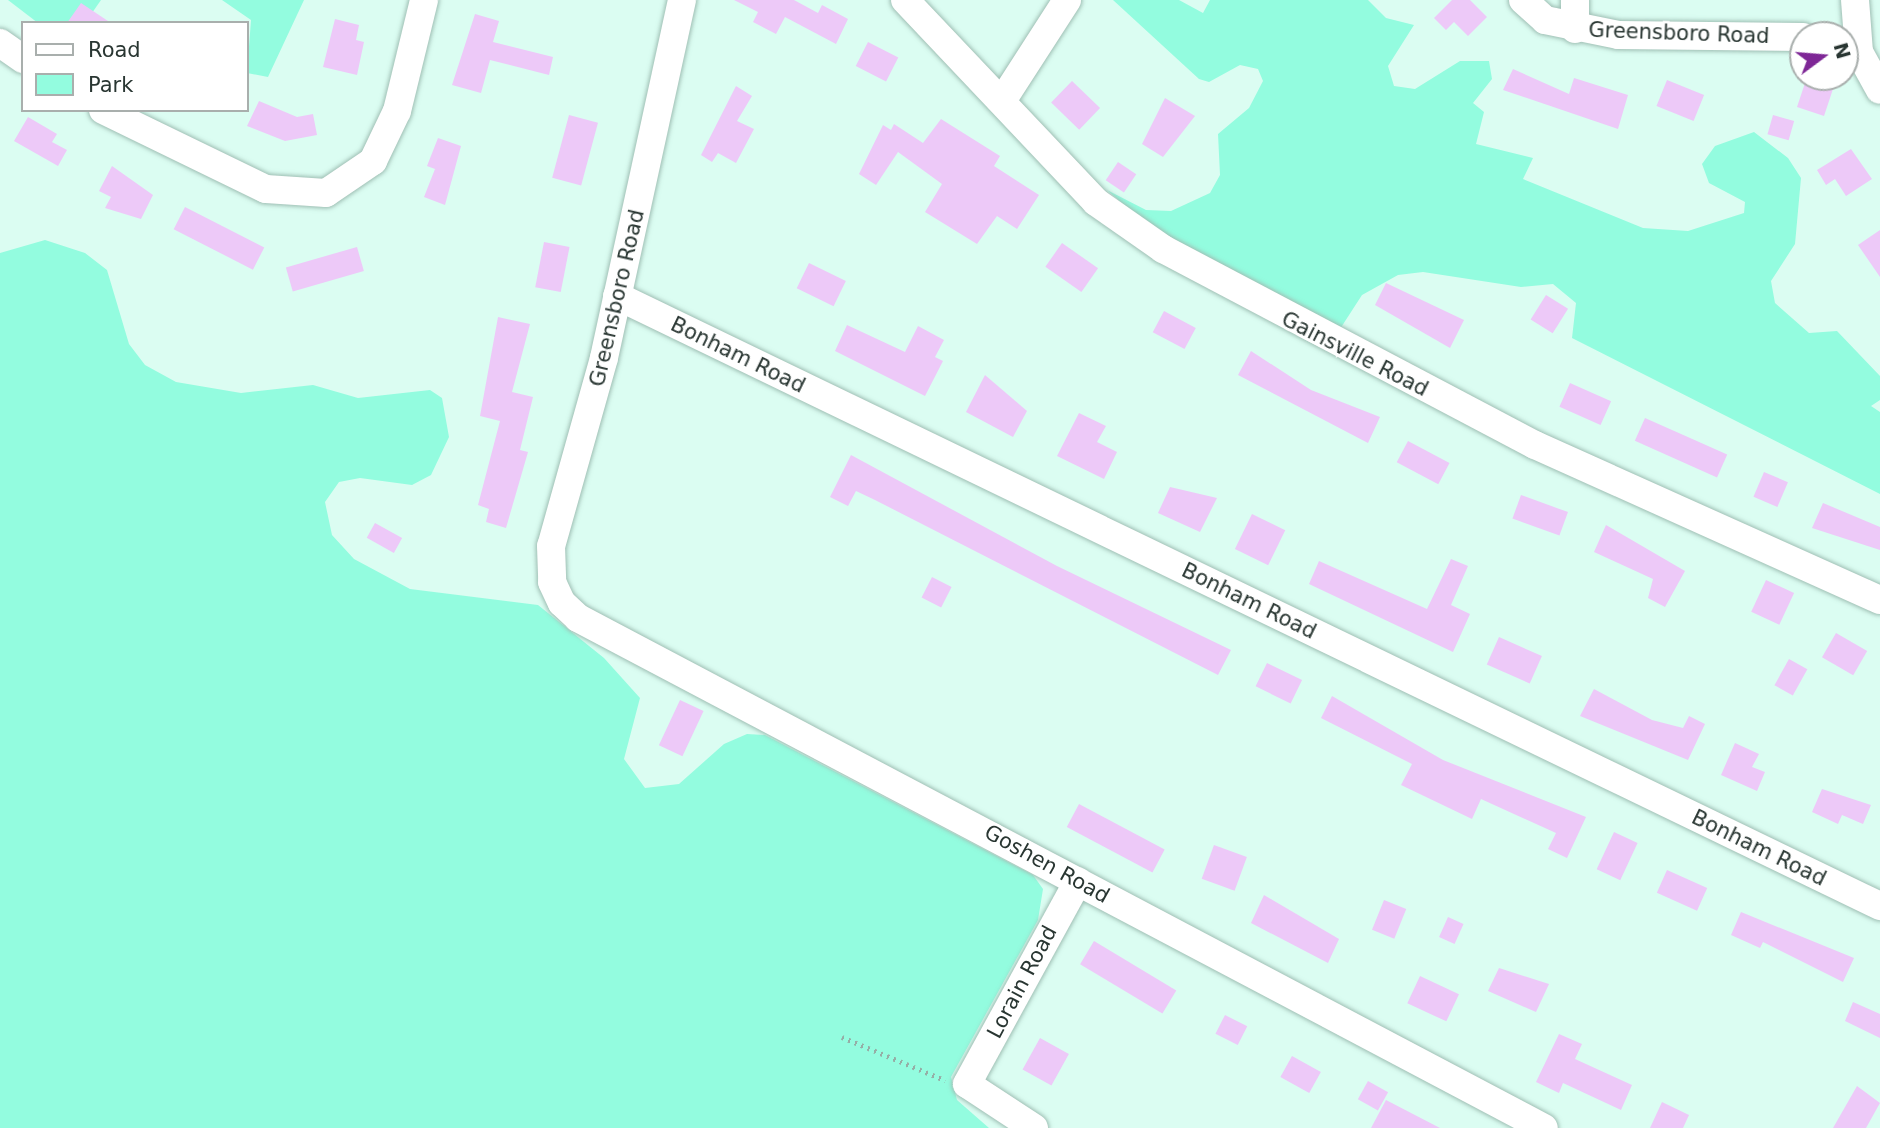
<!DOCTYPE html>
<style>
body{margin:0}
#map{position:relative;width:1880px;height:1128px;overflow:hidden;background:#dbfdf2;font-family:"DejaVu Sans",sans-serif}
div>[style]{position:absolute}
.green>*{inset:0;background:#93fcdf}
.building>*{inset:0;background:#edc9f8;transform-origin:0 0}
.path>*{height:4.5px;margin-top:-2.25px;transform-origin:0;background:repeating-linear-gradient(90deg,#95aea6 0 2px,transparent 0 7px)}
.roads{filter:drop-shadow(0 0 2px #9fbfb4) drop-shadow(0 0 2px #9fbfb4)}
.minor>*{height:28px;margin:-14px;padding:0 14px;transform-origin:14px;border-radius:14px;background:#fff}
span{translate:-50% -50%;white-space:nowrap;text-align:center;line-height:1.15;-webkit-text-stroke:5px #fff;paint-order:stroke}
.street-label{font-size:21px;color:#293632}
.legend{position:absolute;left:21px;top:21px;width:228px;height:91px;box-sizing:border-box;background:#fff;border:2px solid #a9afad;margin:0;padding:9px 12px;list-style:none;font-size:21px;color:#293632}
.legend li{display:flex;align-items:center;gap:14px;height:35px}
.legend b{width:35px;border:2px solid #a9afad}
.north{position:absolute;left:1789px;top:21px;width:70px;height:70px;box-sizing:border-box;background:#fff;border:2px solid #a9afad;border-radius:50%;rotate:74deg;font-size:19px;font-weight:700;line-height:28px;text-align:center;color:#293632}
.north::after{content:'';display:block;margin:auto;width:24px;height:32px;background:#7e2796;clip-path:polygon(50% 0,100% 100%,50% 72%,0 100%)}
</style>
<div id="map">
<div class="green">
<div style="clip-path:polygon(8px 0,101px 0,85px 23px,38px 23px)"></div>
<div style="clip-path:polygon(222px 0,304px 0,268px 77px,247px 73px,251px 20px)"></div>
<div style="clip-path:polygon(1113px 0,1179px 0,1203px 13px,1210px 0,1368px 0,1386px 18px,1414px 25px,1388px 66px,1394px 86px,1415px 89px,1460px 61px,1489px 61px,1492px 79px,1473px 103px,1484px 112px,1476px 144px,1533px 158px,1523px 179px,1643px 228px,1688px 231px,1744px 213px,1745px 202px,1709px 183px,1702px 164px,1715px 146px,1754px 132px,1788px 158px,1801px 178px,1795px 244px,1771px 281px,1775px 303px,1809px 333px,1837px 331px,1880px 376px,1880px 400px,1871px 406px,1880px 412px,1880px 494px,1572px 338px,1576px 303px,1553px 284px,1521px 287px,1423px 272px,1398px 275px,1362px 295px,1340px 329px,1159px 235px,1107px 190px,1146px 210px,1171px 211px,1210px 193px,1220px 175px,1218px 134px,1249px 108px,1263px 81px,1258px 69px,1240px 65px,1209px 82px,1199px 79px)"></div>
<div style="clip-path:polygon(45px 240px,85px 253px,107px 270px,129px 344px,145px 365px,176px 382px,241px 393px,313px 385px,358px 398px,430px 390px,442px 398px,449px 437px,431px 475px,412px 485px,360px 478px,339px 482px,325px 502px,332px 535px,354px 559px,410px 589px,538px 605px,604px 658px,640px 698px,624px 759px,645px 788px,679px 784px,724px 744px,747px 734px,765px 735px,1033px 875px,1043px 889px,1038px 920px,951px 1077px,957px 1100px,989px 1128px,0 1128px,0 253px)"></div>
</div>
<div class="building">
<div style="clip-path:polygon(734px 0,794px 0,818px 13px,822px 5px,848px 19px,836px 44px,785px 17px,776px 34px,753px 22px,758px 12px)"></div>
<div style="clip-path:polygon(1452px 0,1470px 0,1487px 17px,1468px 36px,1454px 22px,1446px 30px,1434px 18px)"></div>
<div style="clip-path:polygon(81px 3px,111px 23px,67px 23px)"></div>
<div style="clip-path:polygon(475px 14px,499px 21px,493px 42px,553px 57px,549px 75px,490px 60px,481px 93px,452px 85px)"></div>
<div style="clip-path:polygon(335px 19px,359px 25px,356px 40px,364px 42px,357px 75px,323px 67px)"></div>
<div style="left:868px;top:42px;width:34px;height:27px;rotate:27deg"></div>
<div style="clip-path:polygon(1513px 69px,1569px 94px,1574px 78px,1628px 95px,1618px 129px,1503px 90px)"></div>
<div style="clip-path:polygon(1807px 77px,1836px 80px,1824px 116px,1797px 107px)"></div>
<div style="left:1667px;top:80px;width:40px;height:28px;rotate:22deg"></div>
<div style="left:1072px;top:81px;width:39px;height:30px;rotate:44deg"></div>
<div style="clip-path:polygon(736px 86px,752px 96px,737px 121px,754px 129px,736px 163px,718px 153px,712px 162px,701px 155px)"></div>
<div style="clip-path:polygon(1165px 98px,1195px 116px,1163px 157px,1142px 144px)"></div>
<div style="clip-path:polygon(259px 101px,297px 117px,313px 114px,317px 135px,285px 141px,247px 126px)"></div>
<div style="left:569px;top:115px;width:30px;height:65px;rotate:15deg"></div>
<div style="left:1773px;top:115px;width:22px;height:20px;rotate:16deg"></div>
<div style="clip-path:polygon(28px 117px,57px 134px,52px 142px,67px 150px,58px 166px,14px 141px)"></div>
<div style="clip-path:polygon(941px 119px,1000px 156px,994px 166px,1039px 195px,1017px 229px,997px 216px,977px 244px,925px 212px,942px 184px,898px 152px,876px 185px,859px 174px,883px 125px,891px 130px,894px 124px,923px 143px)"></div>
<div style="clip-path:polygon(438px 138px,461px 146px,445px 205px,424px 197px,435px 169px,443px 172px,427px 166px)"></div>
<div style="clip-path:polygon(1851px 149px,1872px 179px,1846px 196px,1835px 179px,1826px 185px,1817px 170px)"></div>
<div style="left:1118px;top:162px;width:22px;height:22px;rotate:34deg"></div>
<div style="clip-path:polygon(112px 166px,153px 195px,141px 219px,105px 208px,111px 197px,99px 191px)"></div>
<div style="left:185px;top:207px;width:89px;height:25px;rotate:27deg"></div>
<div style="clip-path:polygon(1880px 230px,1880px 277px,1858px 245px)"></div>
<div style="left:544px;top:242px;width:26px;height:46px;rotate:11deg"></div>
<div style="left:1062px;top:243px;width:44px;height:29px;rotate:35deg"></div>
<div style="left:357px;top:247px;width:25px;height:74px;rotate:74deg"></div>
<div style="left:809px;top:263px;width:41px;height:28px;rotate:26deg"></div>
<div style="clip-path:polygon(1386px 283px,1464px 320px,1450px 348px,1375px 305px)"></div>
<div style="left:1546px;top:295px;width:26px;height:29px;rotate:32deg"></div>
<div style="left:1164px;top:311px;width:36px;height:24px;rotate:28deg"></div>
<div style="clip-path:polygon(498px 317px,530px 324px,512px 392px,533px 397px,520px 450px,528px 452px,506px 528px,486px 522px,489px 509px,478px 505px,500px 421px,480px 416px)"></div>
<div style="clip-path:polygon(847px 325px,905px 352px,918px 326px,944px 340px,935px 357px,943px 361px,925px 396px,835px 351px)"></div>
<div style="clip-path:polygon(1251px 351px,1311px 390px,1380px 417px,1368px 443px,1238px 375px)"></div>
<div style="clip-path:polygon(985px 375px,1027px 411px,1013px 437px,966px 412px)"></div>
<div style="left:1570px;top:383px;width:45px;height:26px;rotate:24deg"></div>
<div style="clip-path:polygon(1079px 413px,1106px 426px,1097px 442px,1117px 452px,1104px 479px,1057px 456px)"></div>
<div style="left:1645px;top:418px;width:90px;height:25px;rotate:24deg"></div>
<div style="left:1408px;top:441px;width:47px;height:24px;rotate:28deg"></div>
<div style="clip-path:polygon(851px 455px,1057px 566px,1231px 650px,1218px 675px,875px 500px,856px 491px,848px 506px,830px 497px)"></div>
<div style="left:1764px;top:472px;width:26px;height:27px;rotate:23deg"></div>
<div style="clip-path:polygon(1170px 487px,1217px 498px,1200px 532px,1158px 513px)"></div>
<div style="left:1521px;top:495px;width:50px;height:25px;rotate:20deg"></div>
<div style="clip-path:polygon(1823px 503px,1880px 527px,1880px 550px,1812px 528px)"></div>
<div style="left:1252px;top:514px;width:37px;height:39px;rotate:26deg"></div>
<div style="left:375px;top:523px;width:31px;height:17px;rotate:29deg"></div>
<div style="clip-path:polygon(1606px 525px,1685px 571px,1665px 607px,1648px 598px,1653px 579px,1594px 552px)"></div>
<div style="clip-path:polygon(1451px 559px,1468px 566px,1451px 605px,1470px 614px,1453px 652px,1309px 584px,1319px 561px,1427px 609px)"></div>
<div style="left:932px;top:577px;width:22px;height:23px;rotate:27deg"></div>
<div style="left:1766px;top:580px;width:31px;height:35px;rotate:25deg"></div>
<div style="left:1836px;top:633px;width:36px;height:28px;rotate:30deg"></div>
<div style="left:1499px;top:637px;width:47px;height:30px;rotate:24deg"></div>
<div style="left:1789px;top:659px;width:21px;height:30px;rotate:29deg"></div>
<div style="left:1267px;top:663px;width:39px;height:26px;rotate:26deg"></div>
<div style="clip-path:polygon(1594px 689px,1652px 720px,1683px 728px,1689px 716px,1705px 724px,1688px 760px,1580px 716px)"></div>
<div style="clip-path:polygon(1332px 696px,1443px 760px,1586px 817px,1567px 858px,1548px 849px,1556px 833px,1481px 799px,1472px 819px,1401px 785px,1412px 764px,1321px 718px)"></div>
<div style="left:680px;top:700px;width:26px;height:50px;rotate:25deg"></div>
<div style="clip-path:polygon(1735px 743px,1759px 754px,1752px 767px,1765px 772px,1757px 791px,1721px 775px)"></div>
<div style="clip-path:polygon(1822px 789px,1871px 805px,1863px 824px,1842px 815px,1838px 824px,1812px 812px)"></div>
<div style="left:1079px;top:804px;width:97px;height:26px;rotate:28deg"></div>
<div style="left:1614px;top:832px;width:26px;height:41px;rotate:25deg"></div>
<div style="left:1214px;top:845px;width:35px;height:36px;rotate:20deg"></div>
<div style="left:1667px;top:870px;width:44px;height:25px;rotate:24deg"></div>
<div style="clip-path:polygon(1264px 895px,1339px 939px,1328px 963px,1251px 923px)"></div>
<div style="left:1384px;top:900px;width:24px;height:32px;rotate:22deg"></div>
<div style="clip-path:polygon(1741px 912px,1854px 958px,1843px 982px,1763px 942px,1760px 948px,1731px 935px)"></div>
<div style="left:1448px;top:917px;width:17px;height:22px;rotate:24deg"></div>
<div style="left:1094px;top:941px;width:96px;height:27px;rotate:31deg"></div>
<div style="clip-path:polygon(1499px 968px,1549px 984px,1536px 1012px,1488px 991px)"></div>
<div style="left:1420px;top:976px;width:43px;height:30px;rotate:25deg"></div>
<div style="clip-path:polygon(1853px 1002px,1880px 1014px,1880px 1038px,1845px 1021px)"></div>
<div style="left:1225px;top:1015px;width:25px;height:21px;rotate:27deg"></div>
<div style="clip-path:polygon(1559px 1034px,1582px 1044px,1575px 1059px,1632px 1085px,1621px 1110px,1563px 1083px,1559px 1093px,1536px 1082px)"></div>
<div style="left:1040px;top:1038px;width:33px;height:36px;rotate:29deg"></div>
<div style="left:1292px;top:1056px;width:33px;height:24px;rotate:29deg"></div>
<div style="left:1368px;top:1081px;width:23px;height:21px;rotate:29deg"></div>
<div style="clip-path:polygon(1857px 1086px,1880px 1103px,1866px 1128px,1833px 1128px)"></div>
<div style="clip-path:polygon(1386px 1100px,1440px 1128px,1371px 1128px)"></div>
<div style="clip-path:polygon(1662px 1102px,1689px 1115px,1683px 1128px,1650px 1128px)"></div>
</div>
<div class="path">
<div style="left:842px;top:1037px;width:112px;rotate:22.7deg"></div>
</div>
<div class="roads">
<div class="minor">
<div style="left:682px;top:0;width:366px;rotate:102.3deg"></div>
<div style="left:604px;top:358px;width:195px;rotate:105.7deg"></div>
<div style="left:551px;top:546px;width:36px;rotate:88deg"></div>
<div style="left:552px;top:582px;width:23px;rotate:65deg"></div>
<div style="left:562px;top:603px;width:22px;rotate:43deg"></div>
<div style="left:578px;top:618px;width:1092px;rotate:27.83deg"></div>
<div style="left:905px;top:0;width:278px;rotate:46.6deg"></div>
<div style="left:1096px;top:202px;width:82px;rotate:35deg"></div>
<div style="left:1163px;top:249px;width:420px;rotate:27.8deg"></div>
<div style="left:1535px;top:445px;width:378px;rotate:24.2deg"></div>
<div style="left:1523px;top:0;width:30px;rotate:42deg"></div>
<div style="left:1545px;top:20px;width:75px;rotate:11.6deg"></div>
<div style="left:1618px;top:35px;width:185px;rotate:0.6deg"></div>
<div style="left:1855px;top:0;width:52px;rotate:85.6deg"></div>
<div style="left:1859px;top:52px;width:43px;rotate:61.1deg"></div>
<div style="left:1575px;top:29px;width:29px;rotate:-90deg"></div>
<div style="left:0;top:43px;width:28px;rotate:35deg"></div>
<div style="left:1002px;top:101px;width:120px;rotate:-57.2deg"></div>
<div style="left:103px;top:110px;width:181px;rotate:25.9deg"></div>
<div style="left:266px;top:189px;width:60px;rotate:3.8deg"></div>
<div style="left:326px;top:193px;width:57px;rotate:-34.2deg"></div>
<div style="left:373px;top:161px;width:55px;rotate:-64.4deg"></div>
<div style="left:397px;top:111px;width:114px;rotate:-76.3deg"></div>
<div style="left:617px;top:296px;width:1403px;rotate:25.78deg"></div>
<div style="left:1034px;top:1128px;width:80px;rotate:-146.7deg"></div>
<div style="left:967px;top:1084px;width:231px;rotate:-61.3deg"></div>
</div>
</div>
<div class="street-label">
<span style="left:1679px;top:33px;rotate:2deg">Greensboro Road</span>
<span style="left:617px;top:298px;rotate:-77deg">Greensboro Road</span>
<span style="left:1355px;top:354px;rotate:27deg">Gainsville Road</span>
<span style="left:738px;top:355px;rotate:26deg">Bonham Road</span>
<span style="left:1249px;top:601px;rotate:26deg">Bonham Road</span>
<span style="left:1759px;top:848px;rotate:26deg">Bonham Road</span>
<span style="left:1047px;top:864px;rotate:29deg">Goshen Road</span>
<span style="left:1022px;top:982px;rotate:-62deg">Lorain Road</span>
</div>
<ul class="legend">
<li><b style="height:9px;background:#fff"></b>Road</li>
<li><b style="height:19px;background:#93fcdf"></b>Park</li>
</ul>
<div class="north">N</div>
</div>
